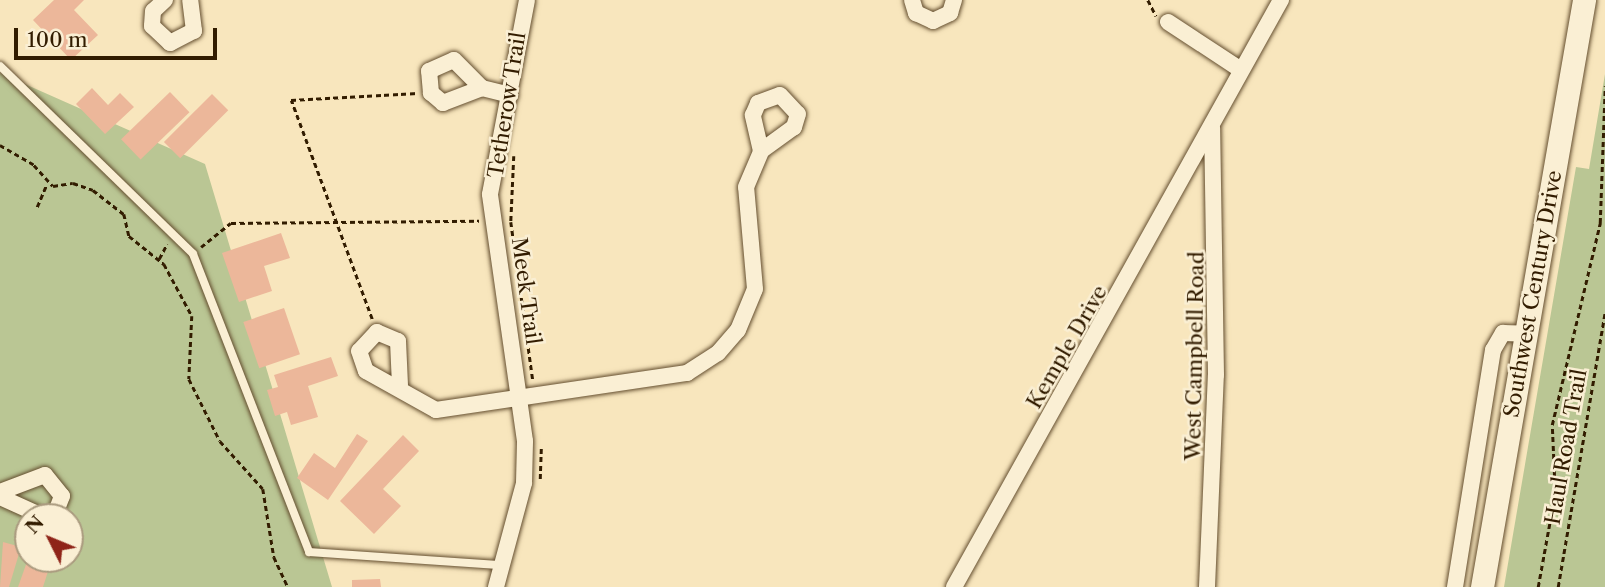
<!DOCTYPE html>
<style>
body{margin:0}
#map{position:relative;width:1605px;height:587px;overflow:hidden;background:#f8e6bd;font-family:"Libre Caslon Text",serif}
div>[style]{position:absolute}
.green>*{inset:0;background:#bac694}
.building>*{inset:0;background:#ecb79a;transform-origin:0 0}
.path>*{height:2.5px;margin-top:-1.25px;transform-origin:0;background:repeating-linear-gradient(90deg,#321c00 0 5px,transparent 0 8.5px)}
.roads{filter:drop-shadow(0 0 2px #644e2f) drop-shadow(0 0 2px #644e2f)}
.lane>*{height:8px;margin:-4px;padding:0 4px;transform-origin:4px;border-radius:4px;background:#faefd4}
.street>*{height:16px;margin:-8px;padding:0 8px;transform-origin:8px;border-radius:8px;background:#faefd4}
.secondary>*{height:23px;margin:-11.5px;padding:0 11.5px;transform-origin:11.5px;border-radius:11.5px;background:#faefd4}
span{translate:-50% -50%;white-space:nowrap;text-align:center;line-height:1.15;-webkit-text-stroke:5px #faefd4;paint-order:stroke}
.street-label{font-size:21px;color:#321c00}
.north{position:absolute;left:14px;top:503px;width:70px;height:70px;box-sizing:border-box;background:#faefd4;border:2px solid #aa9b7f;border-radius:50%;rotate:313deg;font-size:19px;font-weight:700;line-height:28px;text-align:center;color:#321c00}
.north::after{content:'';display:block;margin:auto;width:24px;height:32px;background:#8f2418;clip-path:polygon(50% 0,100% 100%,50% 72%,0 100%)}
.scale{position:absolute;left:14px;top:28px;width:203px;height:32px;box-sizing:border-box;border:4px solid #321c00;border-top:0;padding-left:9px;font-size:21px;line-height:24px;white-space:nowrap;color:#321c00;-webkit-text-stroke:5px #faefd4;paint-order:stroke}
</style>
<div id="map">
<div class="green">
<div style="clip-path:polygon(evenodd,0 73px,205px 164px,332px 587px,0 587px,0 73px,28px 517px,70px 517px,70px 559px,28px 559px,28px 517px)"></div>
<div style="clip-path:polygon(1605px 74px,1605px 587px,1504px 587px,1576px 167px,1589px 169px)"></div>
</div>
<div class="building">
<div style="clip-path:polygon(54px 0,84px 0,74px 10px,98px 35px,71px 60px,33px 20px)"></div>
<div style="clip-path:polygon(92px 88px,108px 105px,120px 93px,134px 107px,105px 134px,76px 104px)"></div>
<div style="left:170px;top:92px;width:28px;height:68px;rotate:46deg"></div>
<div style="left:212px;top:94px;width:23px;height:68px;rotate:45deg"></div>
<div style="clip-path:polygon(281px 233px,290px 258px,264px 266px,272px 291px,239px 302px,222px 253px)"></div>
<div style="left:284px;top:308px;width:49px;height:43px;rotate:71deg"></div>
<div style="clip-path:polygon(331px 357px,338px 376px,308px 386px,318px 417px,291px 425px,287px 412px,275px 416px,267px 390px,278px 387px,274px 375px)"></div>
<div style="clip-path:polygon(357px 434px,368px 441px,328px 500px,297px 478px,314px 453px,335px 468px)"></div>
<div style="clip-path:polygon(403px 435px,419px 451px,383px 489px,401px 506px,374px 534px,340px 501px)"></div>
<div style="clip-path:polygon(3px 542px,21px 547px,9px 587px,0 587px)"></div>
<div style="clip-path:polygon(28px 559px,51px 562px,43px 587px,18px 587px)"></div>
<div style="clip-path:polygon(380px 579px,381px 587px,352px 587px,352px 580px)"></div>
</div>
<div class="path">
<div style="left:1148px;top:0;width:18px;rotate:63deg"></div>
<div style="left:0;top:145px;width:39px;rotate:30deg"></div>
<div style="left:34px;top:165px;width:28px;rotate:48deg"></div>
<div style="left:53px;top:186px;width:20px;rotate:-9deg"></div>
<div style="left:73px;top:183px;width:21px;rotate:19deg"></div>
<div style="left:93px;top:190px;width:39px;rotate:38deg"></div>
<div style="left:124px;top:214px;width:23px;rotate:77deg"></div>
<div style="left:129px;top:236px;width:45px;rotate:38.7deg"></div>
<div style="left:164px;top:264px;width:59px;rotate:61.7deg"></div>
<div style="left:192px;top:316px;width:63px;rotate:92.7deg"></div>
<div style="left:189px;top:379px;width:69px;rotate:63.4deg"></div>
<div style="left:220px;top:441px;width:64px;rotate:48.1deg"></div>
<div style="left:263px;top:489px;width:69px;rotate:80.8deg"></div>
<div style="left:274px;top:557px;width:33px;rotate:65deg"></div>
<div style="left:514px;top:156px;width:66px;rotate:92.6deg"></div>
<div style="left:511px;top:222px;width:161px;rotate:82.1deg"></div>
<div style="left:37px;top:207px;width:25px;rotate:-67deg"></div>
<div style="left:201px;top:247px;width:38px;rotate:-39deg"></div>
<div style="left:231px;top:223px;width:248px;rotate:-0.5deg"></div>
<div style="left:159px;top:259px;width:17px;rotate:-62deg"></div>
<div style="left:372px;top:319px;width:233px;rotate:-110.3deg"></div>
<div style="left:291px;top:100px;width:127px;rotate:-3.2deg"></div>
<div style="left:540px;top:479px;width:32px;rotate:-88deg"></div>
<div style="left:1538px;top:587px;width:96px;rotate:-79.7deg"></div>
<div style="left:1555px;top:493px;width:68px;rotate:-92.5deg"></div>
<div style="left:1552px;top:425px;width:208px;rotate:-76.6deg"></div>
<div style="left:1600px;top:223px;width:137px;rotate:-87.9deg"></div>
<div style="left:1558px;top:587px;width:278px;rotate:-80.3deg"></div>
</div>
<div class="roads">
<div class="lane">
<div style="left:0;top:66px;width:269px;rotate:44.2deg"></div>
<div style="left:193px;top:254px;width:320px;rotate:68.7deg"></div>
<div style="left:309px;top:552px;width:193px;rotate:3.9deg"></div>
</div>
<div class="street">
<div style="left:165px;top:0;width:16px;rotate:137deg"></div>
<div style="left:153px;top:11px;width:15px;rotate:94deg"></div>
<div style="left:152px;top:26px;width:25px;rotate:43deg"></div>
<div style="left:170px;top:43px;width:27px;rotate:-27deg"></div>
<div style="left:194px;top:31px;width:31px;rotate:-97deg"></div>
<div style="left:912px;top:0;width:14px;rotate:73deg"></div>
<div style="left:916px;top:13px;width:19px;rotate:25deg"></div>
<div style="left:933px;top:21px;width:19px;rotate:-25deg"></div>
<div style="left:950px;top:13px;width:14px;rotate:-73deg"></div>
<div style="left:1168px;top:22px;width:87px;rotate:33.3deg"></div>
<div style="left:482px;top:88px;width:42px;rotate:159deg"></div>
<div style="left:443px;top:103px;width:16px;rotate:-140deg"></div>
<div style="left:431px;top:93px;width:22px;rotate:-95deg"></div>
<div style="left:429px;top:71px;width:27px;rotate:-24deg"></div>
<div style="left:454px;top:60px;width:40px;rotate:45deg"></div>
<div style="left:482px;top:88px;width:29px;rotate:14deg"></div>
<div style="left:400px;top:385px;width:44px;rotate:-92.6deg"></div>
<div style="left:398px;top:341px;width:23px;rotate:-157deg"></div>
<div style="left:377px;top:332px;width:26px;rotate:133deg"></div>
<div style="left:359px;top:351px;width:21px;rotate:71deg"></div>
<div style="left:366px;top:371px;width:80px;rotate:29.1deg"></div>
<div style="left:436px;top:410px;width:254px;rotate:-8.4deg"></div>
<div style="left:687px;top:373px;width:37px;rotate:-33deg"></div>
<div style="left:718px;top:353px;width:30px;rotate:-49deg"></div>
<div style="left:738px;top:330px;width:44px;rotate:-67.5deg"></div>
<div style="left:755px;top:289px;width:102px;rotate:-95deg"></div>
<div style="left:746px;top:187px;width:39px;rotate:-67deg"></div>
<div style="left:761px;top:151px;width:37px;rotate:-103deg"></div>
<div style="left:753px;top:115px;width:13px;rotate:-67deg"></div>
<div style="left:758px;top:103px;width:23px;rotate:-20deg"></div>
<div style="left:780px;top:95px;width:26px;rotate:47deg"></div>
<div style="left:798px;top:114px;width:14px;rotate:107deg"></div>
<div style="left:794px;top:127px;width:41px;rotate:144deg"></div>
<div style="left:0;top:492px;width:48px;rotate:-20.7deg"></div>
<div style="left:45px;top:475px;width:27px;rotate:51deg"></div>
<div style="left:62px;top:496px;width:22px;rotate:111deg"></div>
<div style="left:0;top:497px;width:48px;rotate:24.4deg"></div>
<div style="left:496px;top:587px;width:108px;rotate:-74.9deg"></div>
<div style="left:524px;top:483px;width:42px;rotate:-88.6deg"></div>
<div style="left:525px;top:441px;width:249px;rotate:-98.1deg"></div>
<div style="left:490px;top:194px;width:197px;rotate:-79.2deg"></div>
<div style="left:954px;top:587px;width:672px;rotate:-60.88deg"></div>
<div style="left:1207px;top:587px;width:212px;rotate:-87.6deg"></div>
<div style="left:1216px;top:375px;width:247px;rotate:-90.9deg"></div>
<div style="left:1455px;top:587px;width:240px;rotate:-80.9deg"></div>
<div style="left:1493px;top:350px;width:20px;rotate:-60deg"></div>
<div style="left:1503px;top:333px;width:24px;rotate:2deg"></div>
</div>
<div class="secondary">
<div style="left:1482px;top:587px;width:596px;rotate:-80.14deg"></div>
</div>
</div>
<div class="street-label">
<span style="left:507px;top:105px;rotate:-81deg">Tetherow Trail</span>
<span style="left:526px;top:291px;rotate:82deg">Meek Trail</span>
<span style="left:1533px;top:294px;rotate:-80deg">Southwest Century Drive</span>
<span style="left:1067px;top:347px;rotate:-60deg">Kemple Drive</span>
<span style="left:1195px;top:356px;rotate:-89deg">West Campbell Road</span>
<span style="left:1566px;top:447px;rotate:-80deg">Haul Road Trail</span>
</div>
<div class="north">N</div>
<div class="scale">100 m</div>
</div>
